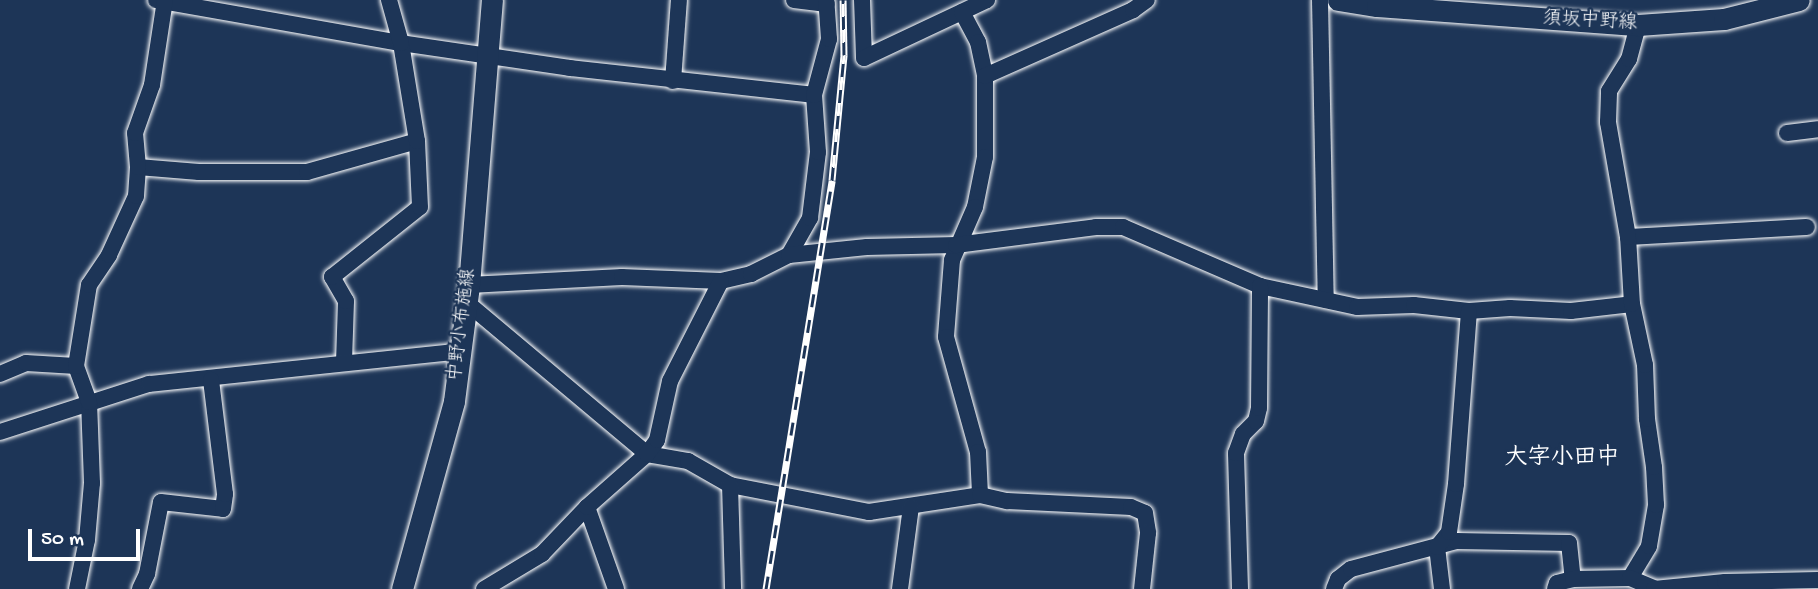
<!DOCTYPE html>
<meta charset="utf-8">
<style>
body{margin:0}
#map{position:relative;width:1818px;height:589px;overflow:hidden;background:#1d3557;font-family:"Gochi Hand","Klee One",sans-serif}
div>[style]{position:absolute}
.roads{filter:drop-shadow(0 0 2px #fff) drop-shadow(0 0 2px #fff)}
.minor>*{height:16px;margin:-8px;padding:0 8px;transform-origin:8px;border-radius:8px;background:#1d3557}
.major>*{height:21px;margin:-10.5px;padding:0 10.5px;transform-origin:10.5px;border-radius:10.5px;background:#1d3557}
.rail>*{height:7px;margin-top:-3.5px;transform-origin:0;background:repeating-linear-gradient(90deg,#1d3557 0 13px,#fff 0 26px);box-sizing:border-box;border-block:2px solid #fff}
span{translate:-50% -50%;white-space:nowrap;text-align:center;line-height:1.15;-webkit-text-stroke:5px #1d3557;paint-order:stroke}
.street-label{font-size:19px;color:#fff}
.quarter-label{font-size:23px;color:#fff;font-weight:700}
.scale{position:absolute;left:28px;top:529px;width:112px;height:32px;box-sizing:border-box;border:4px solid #fff;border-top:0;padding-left:9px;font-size:21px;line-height:24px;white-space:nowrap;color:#fff;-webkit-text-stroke:5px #1d3557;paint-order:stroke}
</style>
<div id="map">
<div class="roads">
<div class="minor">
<div style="left:156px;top:0;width:249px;rotate:10deg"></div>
<div style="left:401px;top:43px;width:171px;rotate:8.4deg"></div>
<div style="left:570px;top:68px;width:245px;rotate:6.3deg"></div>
<div style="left:794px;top:0;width:33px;rotate:7deg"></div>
<div style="left:862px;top:0;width:58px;rotate:88deg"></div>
<div style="left:864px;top:58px;width:136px;rotate:-25.2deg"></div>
<div style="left:1320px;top:0;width:300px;rotate:88.9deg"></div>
<div style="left:962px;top:12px;width:34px;rotate:62deg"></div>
<div style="left:978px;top:42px;width:35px;rotate:78deg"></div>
<div style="left:985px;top:76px;width:81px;rotate:90deg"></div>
<div style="left:985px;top:157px;width:51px;rotate:101.3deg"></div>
<div style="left:975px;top:207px;width:58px;rotate:113.5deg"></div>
<div style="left:952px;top:260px;width:77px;rotate:94.5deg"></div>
<div style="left:946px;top:337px;width:119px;rotate:74.5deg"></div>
<div style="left:978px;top:452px;width:43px;rotate:87.3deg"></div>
<div style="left:985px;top:76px;width:162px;rotate:-24deg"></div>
<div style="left:1133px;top:10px;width:17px;rotate:-36deg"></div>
<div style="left:673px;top:81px;width:81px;rotate:-85.8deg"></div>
<div style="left:1787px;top:133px;width:31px;rotate:-7deg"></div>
<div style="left:138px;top:167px;width:61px;rotate:4.7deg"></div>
<div style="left:199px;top:172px;width:108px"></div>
<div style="left:307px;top:172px;width:114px;rotate:-15.7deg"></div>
<div style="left:1628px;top:237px;width:179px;rotate:-3.2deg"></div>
<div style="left:789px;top:255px;width:43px;rotate:-60.4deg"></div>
<div style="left:810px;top:218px;width:66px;rotate:-83.1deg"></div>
<div style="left:818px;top:152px;width:57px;rotate:-94deg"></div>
<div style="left:814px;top:95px;width:58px;rotate:-75deg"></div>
<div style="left:829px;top:39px;width:39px;rotate:-94deg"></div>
<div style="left:469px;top:285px;width:153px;rotate:-3deg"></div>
<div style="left:622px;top:277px;width:99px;rotate:2.3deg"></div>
<div style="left:721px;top:281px;width:31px;rotate:-13deg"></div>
<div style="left:751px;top:274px;width:42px;rotate:-26.6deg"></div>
<div style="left:789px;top:255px;width:78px;rotate:-5.9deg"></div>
<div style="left:867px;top:247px;width:89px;rotate:-1.3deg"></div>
<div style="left:956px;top:245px;width:141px;rotate:-7.3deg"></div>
<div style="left:1096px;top:227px;width:27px"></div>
<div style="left:1123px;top:227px;width:149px;rotate:23.3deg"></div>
<div style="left:1260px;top:286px;width:99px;rotate:12.2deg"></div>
<div style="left:1357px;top:307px;width:57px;rotate:-2deg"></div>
<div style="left:1414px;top:305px;width:55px;rotate:6.2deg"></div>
<div style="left:1469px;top:311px;width:41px;rotate:-4.2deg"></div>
<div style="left:1510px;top:308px;width:61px;rotate:2.8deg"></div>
<div style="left:1571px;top:311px;width:61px;rotate:-6.5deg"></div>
<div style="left:466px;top:302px;width:236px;rotate:40deg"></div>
<div style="left:647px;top:454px;width:42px;rotate:9.7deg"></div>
<div style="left:688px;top:461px;width:48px;rotate:29.7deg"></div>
<div style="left:730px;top:485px;width:142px;rotate:11deg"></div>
<div style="left:869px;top:512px;width:112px;rotate:-8.7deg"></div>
<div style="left:980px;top:495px;width:28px;rotate:13deg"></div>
<div style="left:1007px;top:501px;width:124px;rotate:2.8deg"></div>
<div style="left:1131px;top:507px;width:15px;rotate:23deg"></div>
<div style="left:1145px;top:513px;width:20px;rotate:81deg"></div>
<div style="left:1148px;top:533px;width:56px;rotate:96.1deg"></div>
<div style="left:344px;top:362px;width:61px;rotate:-88.1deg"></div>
<div style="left:346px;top:301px;width:28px;rotate:-120deg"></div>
<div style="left:332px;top:277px;width:112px;rotate:-38.5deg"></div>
<div style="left:420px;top:207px;width:66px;rotate:-92.6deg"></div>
<div style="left:417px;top:141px;width:99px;rotate:-99.3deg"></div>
<div style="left:401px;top:43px;width:45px;rotate:-105.6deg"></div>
<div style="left:0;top:374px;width:28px;rotate:-23deg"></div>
<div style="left:26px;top:363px;width:50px;rotate:3.4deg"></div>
<div style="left:0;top:432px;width:157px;rotate:-17.9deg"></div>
<div style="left:149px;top:384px;width:314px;rotate:-6deg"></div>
<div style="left:730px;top:485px;width:104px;rotate:88.3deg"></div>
<div style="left:587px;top:507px;width:87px;rotate:70.5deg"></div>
<div style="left:1630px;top:578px;width:37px;rotate:-59deg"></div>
<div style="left:1649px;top:546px;width:42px;rotate:-80.3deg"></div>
<div style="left:1656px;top:505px;width:38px;rotate:-93deg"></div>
<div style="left:1654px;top:467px;width:49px;rotate:-98.3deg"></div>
<div style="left:1647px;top:419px;width:54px;rotate:-92.1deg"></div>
<div style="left:1645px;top:365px;width:62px;rotate:-102deg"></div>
<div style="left:1632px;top:304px;width:67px;rotate:-93.4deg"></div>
<div style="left:1628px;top:237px;width:117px;rotate:-99.9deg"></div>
<div style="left:1608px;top:122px;width:31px;rotate:-88deg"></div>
<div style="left:1609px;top:91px;width:38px;rotate:-58deg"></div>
<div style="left:1629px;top:59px;width:35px;rotate:-75deg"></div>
<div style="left:77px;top:589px;width:50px;rotate:-78.5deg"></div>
<div style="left:87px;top:540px;width:57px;rotate:-85deg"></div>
<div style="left:92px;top:483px;width:81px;rotate:-92.1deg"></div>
<div style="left:89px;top:402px;width:38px;rotate:-110deg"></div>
<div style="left:76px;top:366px;width:82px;rotate:-80.9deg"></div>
<div style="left:89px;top:285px;width:36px;rotate:-56deg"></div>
<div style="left:109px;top:255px;width:65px;rotate:-65.4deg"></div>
<div style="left:136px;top:196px;width:29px;rotate:-86deg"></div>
<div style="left:138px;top:167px;width:34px;rotate:-95deg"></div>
<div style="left:135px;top:133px;width:51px;rotate:-70.5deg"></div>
<div style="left:152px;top:85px;width:86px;rotate:-81.3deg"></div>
<div style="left:140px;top:589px;width:17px;rotate:-65deg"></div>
<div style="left:147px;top:574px;width:73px;rotate:-79deg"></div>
<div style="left:161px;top:502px;width:62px;rotate:6.4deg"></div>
<div style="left:223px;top:509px;width:15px;rotate:-82deg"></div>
<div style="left:225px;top:494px;width:115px;rotate:-97deg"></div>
<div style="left:484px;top:589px;width:68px;rotate:-31.1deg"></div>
<div style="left:542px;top:554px;width:65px;rotate:-46.2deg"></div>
<div style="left:587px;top:507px;width:80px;rotate:-41.5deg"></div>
<div style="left:647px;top:454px;width:17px;rotate:-54deg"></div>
<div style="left:657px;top:440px;width:60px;rotate:-77.6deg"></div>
<div style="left:670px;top:381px;width:112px;rotate:-63deg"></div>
<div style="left:900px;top:589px;width:83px;rotate:-82.4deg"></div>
<div style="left:1240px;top:589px;width:136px;rotate:-91.7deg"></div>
<div style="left:1236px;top:453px;width:20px;rotate:-70deg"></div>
<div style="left:1243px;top:434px;width:18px;rotate:-45deg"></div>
<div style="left:1256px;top:421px;width:13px;rotate:-77deg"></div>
<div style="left:1259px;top:408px;width:122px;rotate:-89.5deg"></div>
<div style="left:1334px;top:589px;width:11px;rotate:-68deg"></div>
<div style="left:1338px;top:579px;width:16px;rotate:-38deg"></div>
<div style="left:1351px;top:569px;width:109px;rotate:-14.9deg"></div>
<div style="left:1456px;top:541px;width:113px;rotate:1deg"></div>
<div style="left:1569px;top:543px;width:36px;rotate:84deg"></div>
<div style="left:1442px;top:589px;width:42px;rotate:-96.8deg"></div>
<div style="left:1437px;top:547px;width:19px;rotate:-51deg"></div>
<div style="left:1449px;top:532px;width:49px;rotate:-81.7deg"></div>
<div style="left:1456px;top:484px;width:173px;rotate:-85.7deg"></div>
<div style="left:1555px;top:589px;width:6px;rotate:-72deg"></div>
<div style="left:1557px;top:583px;width:16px;rotate:-14deg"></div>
<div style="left:1573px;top:579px;width:57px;rotate:-1deg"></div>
<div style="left:1630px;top:578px;width:26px;rotate:23deg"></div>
<div style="left:1654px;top:589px;width:71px;rotate:-5.6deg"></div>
<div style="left:1725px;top:582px;width:93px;rotate:-1.2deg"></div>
</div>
<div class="major">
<div style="left:1338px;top:0;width:39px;rotate:9deg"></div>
<div style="left:1377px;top:6px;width:262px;rotate:4.2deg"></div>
<div style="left:1638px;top:25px;width:86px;rotate:-4deg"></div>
<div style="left:1724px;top:19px;width:77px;rotate:-14.2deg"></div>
<div style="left:402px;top:589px;width:195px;rotate:-74.5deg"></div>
<div style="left:454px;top:401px;width:117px;rotate:-82.6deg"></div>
<div style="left:469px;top:285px;width:286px;rotate:-85.4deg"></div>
</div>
</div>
<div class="rail">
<div style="left:766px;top:589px;width:414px;rotate:-80.8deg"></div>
<div style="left:832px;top:180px;width:126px;rotate:-84.5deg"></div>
<div style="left:844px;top:55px;width:55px;rotate:-91deg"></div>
</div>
<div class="street-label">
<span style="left:1590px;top:22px;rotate:3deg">須坂中野線</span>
<span style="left:463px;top:325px;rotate:-83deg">中野小布施線</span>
</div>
<div class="quarter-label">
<span style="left:1562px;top:459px">大字小田中</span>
</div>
<div class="scale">50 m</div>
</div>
